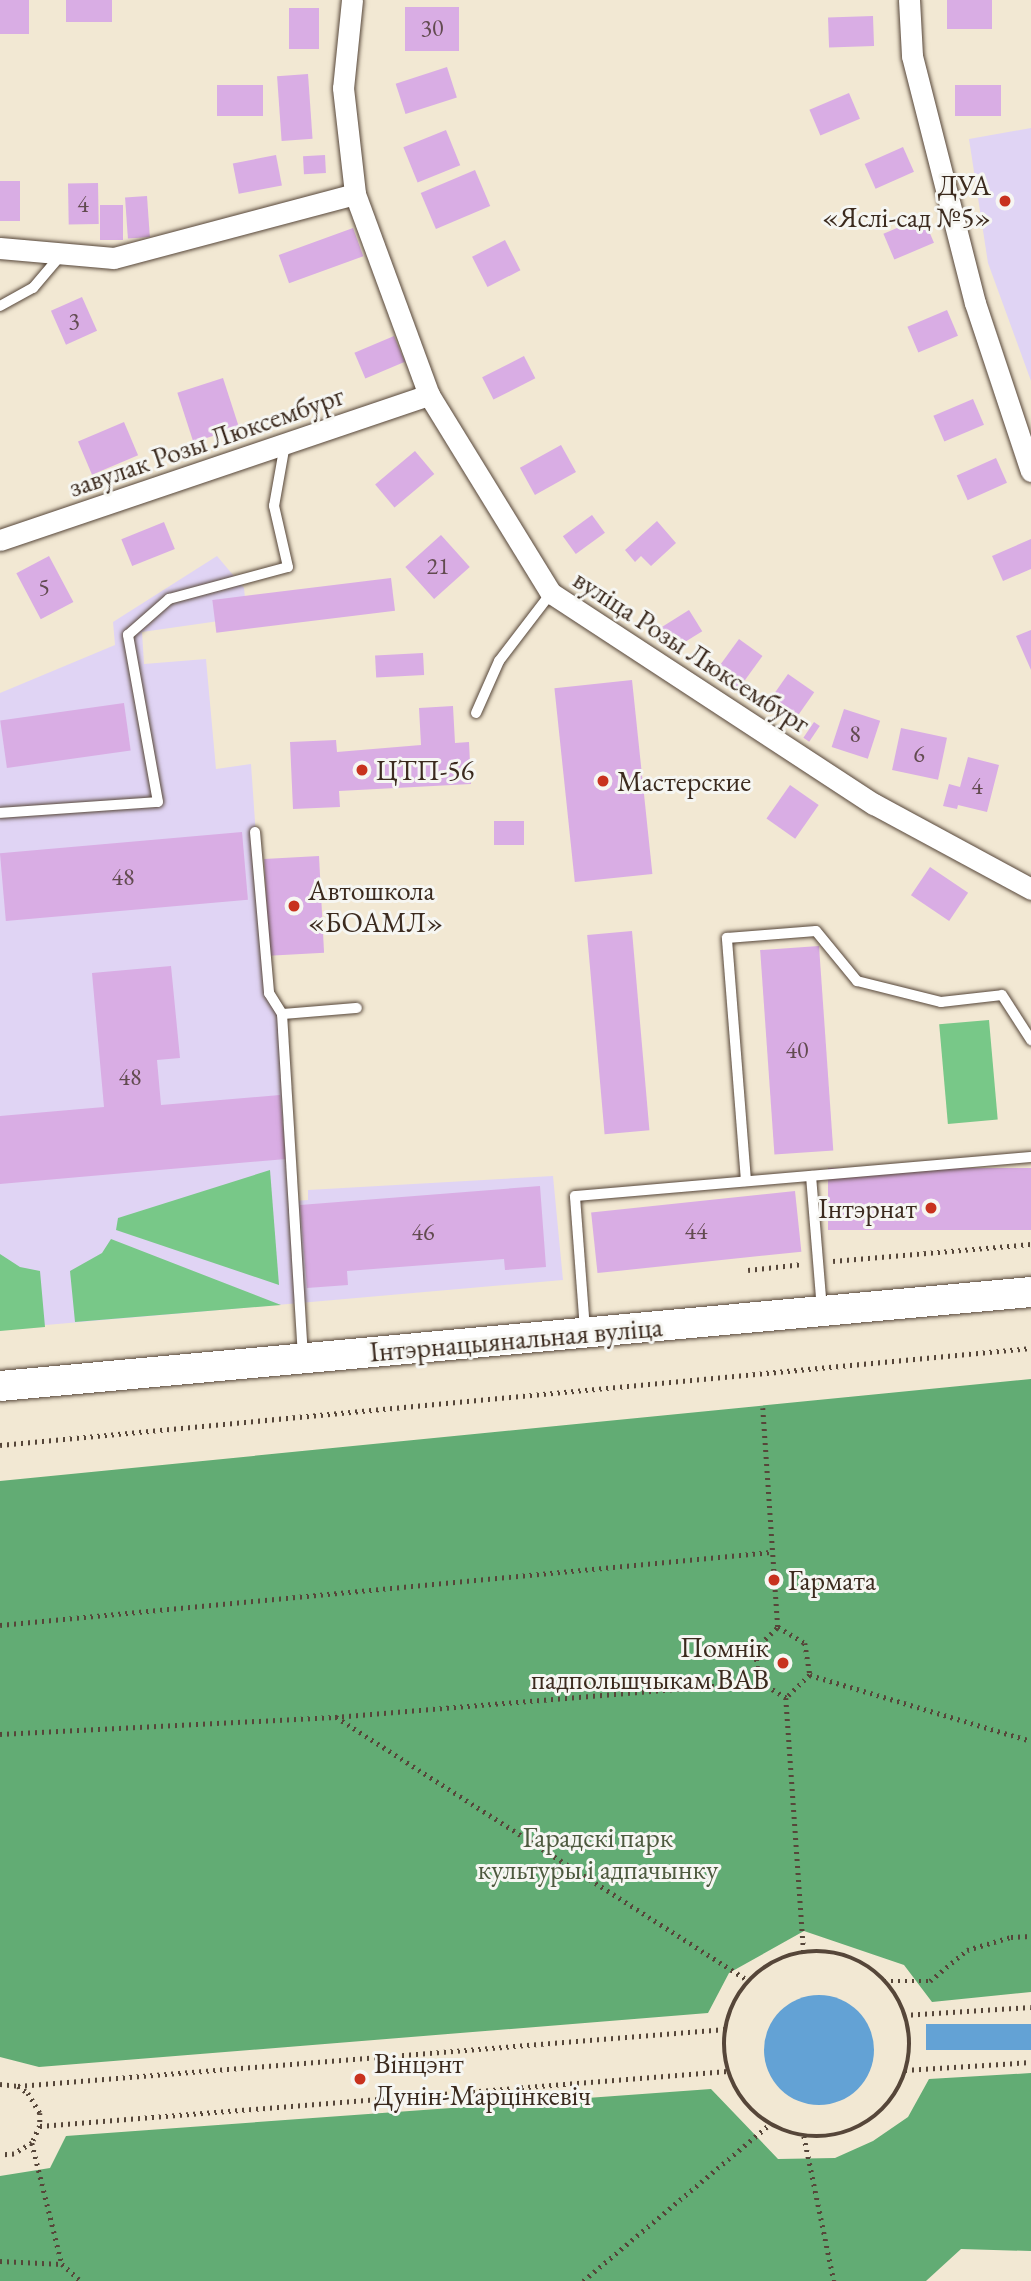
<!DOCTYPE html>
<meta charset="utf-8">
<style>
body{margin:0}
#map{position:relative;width:1031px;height:2281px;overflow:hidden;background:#f2e8d3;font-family:"EB Garamond",serif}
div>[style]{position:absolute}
.built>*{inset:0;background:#e0d4f4}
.green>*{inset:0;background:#78c888;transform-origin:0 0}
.forest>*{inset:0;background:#62ac74}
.water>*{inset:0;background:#63a2d5;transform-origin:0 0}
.round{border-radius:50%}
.building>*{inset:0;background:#d9ade4;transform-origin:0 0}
.path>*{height:4.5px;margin-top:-2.25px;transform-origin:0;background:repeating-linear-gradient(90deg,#564639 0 2px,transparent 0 7px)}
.path>.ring{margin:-2.25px;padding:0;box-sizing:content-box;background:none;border:4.5px solid #564639;border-radius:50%}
.roads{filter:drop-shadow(0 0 2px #564639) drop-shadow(0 0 2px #564639)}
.service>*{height:10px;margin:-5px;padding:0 5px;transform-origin:5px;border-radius:5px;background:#fff}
.minor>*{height:21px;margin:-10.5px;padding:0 10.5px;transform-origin:10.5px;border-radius:10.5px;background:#fff}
.secondary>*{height:30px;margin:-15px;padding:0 15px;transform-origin:15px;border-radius:15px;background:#fff}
.dots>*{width:19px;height:19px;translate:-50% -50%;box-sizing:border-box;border:4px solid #f6f6f2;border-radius:50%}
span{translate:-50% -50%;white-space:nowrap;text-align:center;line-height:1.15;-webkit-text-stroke:6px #f6f6f2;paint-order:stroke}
.number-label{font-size:24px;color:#624b50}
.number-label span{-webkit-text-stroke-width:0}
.poi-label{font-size:28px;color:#3b2a1e}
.right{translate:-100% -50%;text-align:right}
.left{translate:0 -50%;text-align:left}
.street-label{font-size:28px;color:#3b2a1e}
.park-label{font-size:28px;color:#4d593e}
</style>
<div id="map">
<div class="built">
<div style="clip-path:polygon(1031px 128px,1031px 381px,988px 263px,969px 139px)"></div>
<div style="clip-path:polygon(217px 556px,244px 588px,247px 617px,142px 632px,144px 664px,206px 659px,216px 769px,251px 764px,267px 994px,282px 1014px,294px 1201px,308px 1200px,308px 1190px,553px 1176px,563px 1280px,0 1329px,0 693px,115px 645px,113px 622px)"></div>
</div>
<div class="green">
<div style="left:989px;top:1020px;width:100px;height:50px;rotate:85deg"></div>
<div style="clip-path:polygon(270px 1170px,279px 1285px,116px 1230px,118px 1218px)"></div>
<div style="clip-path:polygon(111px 1239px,281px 1305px,75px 1322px,70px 1271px,102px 1253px)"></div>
<div style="clip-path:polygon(0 1254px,20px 1267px,40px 1271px,45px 1327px,0 1331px)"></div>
</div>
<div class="forest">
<div style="clip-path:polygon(1031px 1379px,1031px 1992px,932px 2002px,904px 1965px,804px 1931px,729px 1973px,708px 2013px,39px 2067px,0 2057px,0 1481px)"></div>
<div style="clip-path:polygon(1031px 2073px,1031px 2251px,961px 2249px,926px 2281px,0 2281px,0 2176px,50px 2168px,66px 2136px,711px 2089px,778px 2159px,835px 2158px,873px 2141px,908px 2117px,929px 2079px)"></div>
</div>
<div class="water">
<div class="round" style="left:764px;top:1995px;width:110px;height:110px"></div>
<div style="left:1031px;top:2024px;width:26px;height:105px;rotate:90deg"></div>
</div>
<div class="building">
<div style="left:0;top:0;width:29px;height:34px"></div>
<div style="left:66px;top:0;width:46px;height:22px"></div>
<div style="left:947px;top:0;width:45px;height:29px"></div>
<div style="left:405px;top:7px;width:54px;height:44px"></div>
<div style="left:319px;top:8px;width:41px;height:30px;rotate:90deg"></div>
<div style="left:873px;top:16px;width:30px;height:45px;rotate:88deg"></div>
<div style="left:447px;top:67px;width:32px;height:54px;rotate:72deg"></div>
<div style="left:308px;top:74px;width:65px;height:31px;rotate:86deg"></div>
<div style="left:217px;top:85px;width:46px;height:31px"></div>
<div style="left:955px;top:85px;width:46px;height:31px"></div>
<div style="left:849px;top:93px;width:28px;height:43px;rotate:67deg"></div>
<div style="left:446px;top:130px;width:38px;height:46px;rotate:68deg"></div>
<div style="left:903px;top:147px;width:27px;height:42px;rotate:66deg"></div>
<div style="left:276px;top:155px;width:31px;height:44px;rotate:79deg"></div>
<div style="left:325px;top:155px;width:18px;height:22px;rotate:87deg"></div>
<div style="left:475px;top:170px;width:39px;height:59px;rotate:67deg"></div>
<div style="left:0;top:181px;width:20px;height:40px"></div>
<div style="left:98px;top:183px;width:41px;height:30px;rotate:89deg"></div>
<div style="left:147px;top:196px;width:41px;height:22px;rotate:86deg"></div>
<div style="left:100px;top:205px;width:23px;height:35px"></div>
<div style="left:923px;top:217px;width:28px;height:43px;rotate:67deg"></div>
<div style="left:353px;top:228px;width:30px;height:79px;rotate:70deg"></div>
<div style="left:505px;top:240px;width:34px;height:37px;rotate:63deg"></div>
<div style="left:82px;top:297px;width:37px;height:34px;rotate:66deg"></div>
<div style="left:947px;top:310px;width:28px;height:43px;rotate:67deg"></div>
<div style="left:394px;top:336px;width:28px;height:43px;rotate:67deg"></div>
<div style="left:524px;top:356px;width:25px;height:47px;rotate:63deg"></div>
<div style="left:223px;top:378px;width:52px;height:48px;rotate:72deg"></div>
<div style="left:973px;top:399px;width:28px;height:43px;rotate:67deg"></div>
<div style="left:124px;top:422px;width:36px;height:50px;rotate:67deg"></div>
<div style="left:561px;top:445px;width:31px;height:47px;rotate:61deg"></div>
<div style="left:415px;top:451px;width:30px;height:52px;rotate:50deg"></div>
<div style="left:996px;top:458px;width:27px;height:43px;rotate:66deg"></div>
<div style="left:592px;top:515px;width:22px;height:36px;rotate:54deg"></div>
<div style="clip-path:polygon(657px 521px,676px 543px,651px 566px,641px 556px,635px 562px,625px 550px)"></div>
<div style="left:164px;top:522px;width:29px;height:46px;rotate:68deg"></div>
<div style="left:441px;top:535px;width:43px;height:48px;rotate:48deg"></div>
<div style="clip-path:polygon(1031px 539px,1031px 569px,1003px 581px,992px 556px)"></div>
<div style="left:49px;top:556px;width:52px;height:37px;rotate:62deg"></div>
<div style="left:391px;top:578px;width:33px;height:180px;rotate:83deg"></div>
<div style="left:689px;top:610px;width:25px;height:39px;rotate:58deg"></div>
<div style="clip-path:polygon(1031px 630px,1031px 670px,1016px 636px)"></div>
<div style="left:739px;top:639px;width:29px;height:42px;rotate:36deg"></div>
<div style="left:423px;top:653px;width:22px;height:48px;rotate:87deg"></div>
<div style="left:788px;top:674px;width:32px;height:36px;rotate:35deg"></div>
<div style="left:632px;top:680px;width:195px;height:78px;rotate:84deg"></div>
<div style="left:124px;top:703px;width:48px;height:125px;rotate:82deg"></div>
<div style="clip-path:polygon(453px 706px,455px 743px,469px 742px,471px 784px,339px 791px,340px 807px,293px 809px,290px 742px,336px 740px,337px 752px,421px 745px,419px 708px)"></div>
<div style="left:844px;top:709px;width:38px;height:40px;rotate:18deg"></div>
<div style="left:814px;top:722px;width:7px;height:19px;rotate:34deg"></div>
<div style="left:901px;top:728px;width:47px;height:43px;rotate:12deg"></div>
<div style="clip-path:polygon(968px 757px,999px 765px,987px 812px,958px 805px,957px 809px,943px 806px,949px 784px,960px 787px)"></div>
<div style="left:790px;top:785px;width:35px;height:41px;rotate:35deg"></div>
<div style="left:494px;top:821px;width:30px;height:24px"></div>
<div style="left:242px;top:832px;width:68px;height:243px;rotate:85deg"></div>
<div style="left:319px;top:856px;width:97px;height:55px;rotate:87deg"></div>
<div style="left:930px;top:867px;width:46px;height:34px;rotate:34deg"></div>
<div style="left:632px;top:931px;width:200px;height:45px;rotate:85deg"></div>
<div style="left:819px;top:946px;width:205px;height:59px;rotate:86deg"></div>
<div style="clip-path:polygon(171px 966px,180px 1058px,157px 1060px,161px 1105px,280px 1095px,286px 1159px,0 1184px,0 1116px,104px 1107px,92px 973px)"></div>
<div style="left:1031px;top:1168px;width:62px;height:203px;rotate:90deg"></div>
<div style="clip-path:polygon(540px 1186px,546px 1267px,505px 1270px,504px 1259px,347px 1271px,348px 1285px,307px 1288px,300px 1205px)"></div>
<div style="left:795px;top:1191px;width:61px;height:205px;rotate:84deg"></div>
</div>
<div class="path">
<div style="left:833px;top:1261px;width:199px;rotate:-4.9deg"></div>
<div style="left:748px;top:1270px;width:55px;rotate:-6.2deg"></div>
<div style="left:763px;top:1408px;width:220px;rotate:86.1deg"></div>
<div style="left:0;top:1445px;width:1036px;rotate:-5.37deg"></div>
<div style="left:0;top:1625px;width:774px;rotate:-5.41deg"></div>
<div style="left:778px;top:1627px;width:31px;rotate:31deg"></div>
<div style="left:805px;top:1643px;width:32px;rotate:81deg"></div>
<div style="left:810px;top:1675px;width:33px;rotate:136deg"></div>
<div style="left:786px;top:1698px;width:31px;rotate:-149deg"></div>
<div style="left:759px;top:1682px;width:33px;rotate:-97deg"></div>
<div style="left:755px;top:1649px;width:32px;rotate:-44deg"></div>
<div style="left:810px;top:1675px;width:231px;rotate:16.6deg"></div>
<div style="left:786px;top:1698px;width:256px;rotate:86deg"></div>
<div style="left:336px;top:1717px;width:490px;rotate:32.6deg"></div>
<div style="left:0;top:1734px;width:335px;rotate:-2.9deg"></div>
<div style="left:335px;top:1717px;width:425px;rotate:-4.7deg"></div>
<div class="ring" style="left:724px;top:1951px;width:181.5px;height:181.5px"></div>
<div style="left:884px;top:1981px;width:46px"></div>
<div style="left:930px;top:1981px;width:48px;rotate:-40deg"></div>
<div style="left:967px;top:1950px;width:46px;rotate:-16.5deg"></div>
<div style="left:1011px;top:1937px;width:20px;rotate:-3deg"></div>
<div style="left:904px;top:2015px;width:127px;rotate:-3.6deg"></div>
<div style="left:905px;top:2070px;width:126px;rotate:-3.6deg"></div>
<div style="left:0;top:2084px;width:18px;rotate:6deg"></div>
<div style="left:18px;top:2086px;width:12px;rotate:35deg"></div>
<div style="left:28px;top:2093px;width:23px;rotate:59deg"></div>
<div style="left:40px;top:2113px;width:13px;rotate:90deg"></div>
<div style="left:40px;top:2126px;width:19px;rotate:115deg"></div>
<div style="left:32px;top:2143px;width:21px;rotate:149deg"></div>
<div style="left:14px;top:2154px;width:14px;rotate:176deg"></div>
<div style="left:18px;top:2086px;width:710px;rotate:-4.6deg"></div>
<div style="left:40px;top:2126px;width:690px;rotate:-4.57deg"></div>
<div style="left:804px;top:2136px;width:148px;rotate:78.3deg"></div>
<div style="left:32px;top:2143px;width:125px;rotate:76.1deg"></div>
<div style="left:0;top:2261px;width:62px;rotate:2.8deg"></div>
<div style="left:62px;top:2264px;width:25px;rotate:42deg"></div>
<div style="left:583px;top:2281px;width:244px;rotate:-40deg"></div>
</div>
<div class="roads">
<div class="service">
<div style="left:0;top:306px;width:38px;rotate:-29deg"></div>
<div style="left:33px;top:288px;width:43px;rotate:-49.7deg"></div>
<div style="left:476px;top:713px;width:57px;rotate:-66.1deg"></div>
<div style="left:499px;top:661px;width:86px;rotate:-52.6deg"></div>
<div style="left:0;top:813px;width:158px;rotate:-4deg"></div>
<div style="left:158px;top:802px;width:170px;rotate:-100.2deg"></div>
<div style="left:128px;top:635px;width:55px;rotate:-41.3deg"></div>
<div style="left:169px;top:599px;width:123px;rotate:-15.1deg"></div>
<div style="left:288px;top:567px;width:63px;rotate:-102.9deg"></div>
<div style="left:274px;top:506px;width:63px;rotate:-79.9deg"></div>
<div style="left:255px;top:832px;width:162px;rotate:85deg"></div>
<div style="left:269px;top:993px;width:25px;rotate:58deg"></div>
<div style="left:282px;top:1014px;width:343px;rotate:86.5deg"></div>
<div style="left:282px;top:1014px;width:75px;rotate:-4.6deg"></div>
<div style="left:811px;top:1176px;width:133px;rotate:85.3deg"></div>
<div style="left:746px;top:1181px;width:244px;rotate:-94.5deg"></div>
<div style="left:727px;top:938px;width:89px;rotate:-4.5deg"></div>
<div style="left:816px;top:931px;width:65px;rotate:50.6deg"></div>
<div style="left:857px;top:981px;width:87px;rotate:14deg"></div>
<div style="left:941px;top:1002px;width:61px;rotate:-6.5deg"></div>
<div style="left:1002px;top:995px;width:54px;rotate:57.2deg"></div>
<div style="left:585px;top:1330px;width:134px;rotate:-94.3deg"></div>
<div style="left:575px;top:1196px;width:458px;rotate:-4.9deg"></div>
</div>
<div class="minor">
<div style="left:352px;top:0;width:88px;rotate:95.8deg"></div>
<div style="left:343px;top:88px;width:107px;rotate:83.5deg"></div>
<div style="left:355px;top:194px;width:214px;rotate:69.8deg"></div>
<div style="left:429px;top:395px;width:233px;rotate:58.4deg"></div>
<div style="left:551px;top:593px;width:386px;rotate:33.2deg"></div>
<div style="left:874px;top:804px;width:179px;rotate:28.4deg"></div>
<div style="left:909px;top:0;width:56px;rotate:86.9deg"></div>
<div style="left:912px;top:56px;width:255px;rotate:75.7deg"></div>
<div style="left:975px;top:303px;width:177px;rotate:71.6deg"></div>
<div style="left:0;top:248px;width:114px;rotate:5deg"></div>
<div style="left:114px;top:258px;width:249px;rotate:-14.9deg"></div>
<div style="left:0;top:540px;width:453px;rotate:-18.7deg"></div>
</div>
<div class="secondary">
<div style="left:0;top:1386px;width:1035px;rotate:-5.21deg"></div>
</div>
</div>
<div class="dots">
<div style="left:1005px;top:201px;background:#c8321e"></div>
<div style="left:362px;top:770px;background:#c8321e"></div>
<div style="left:603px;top:781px;background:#c8321e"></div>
<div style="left:294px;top:906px;background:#c8321e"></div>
<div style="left:931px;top:1208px;background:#c8321e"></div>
<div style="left:774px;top:1580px;background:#c8321e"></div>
<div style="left:783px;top:1663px;background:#c8321e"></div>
<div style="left:360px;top:2079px;background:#c8321e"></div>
</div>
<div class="number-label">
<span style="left:432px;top:28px">30</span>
<span style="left:83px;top:204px">4</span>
<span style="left:74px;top:321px">3</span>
<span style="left:438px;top:566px">21</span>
<span style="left:44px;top:587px">5</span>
<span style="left:855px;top:734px">8</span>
<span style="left:919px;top:754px">6</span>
<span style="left:977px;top:786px">4</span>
<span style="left:123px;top:877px">48</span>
<span style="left:797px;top:1050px">40</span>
<span style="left:130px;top:1077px">48</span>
<span style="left:696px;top:1231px">44</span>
<span style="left:423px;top:1232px">46</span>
</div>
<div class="poi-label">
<span class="right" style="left:991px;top:201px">ДУА<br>«Яслі-сад №5»</span>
<span class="left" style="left:376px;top:770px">ЦТП-56</span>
<span class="left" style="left:617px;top:781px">Мастерские</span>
<span class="left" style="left:308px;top:906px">Автошкола<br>«БОАМЛ»</span>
<span class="right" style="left:917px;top:1208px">Інтэрнат</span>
<span class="left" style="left:788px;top:1580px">Гармата</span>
<span class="right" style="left:769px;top:1663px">Помнік<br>падпольшчыкам ВАВ</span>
<span class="left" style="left:374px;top:2079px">Вінцэнт<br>Дунін-Марцінкевіч</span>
</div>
<div class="street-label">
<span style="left:206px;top:441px;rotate:-19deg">завулак Розы Люксембург</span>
<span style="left:692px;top:651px;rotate:33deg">вуліца Розы Люксембург</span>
<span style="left:516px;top:1339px;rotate:-5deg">Інтэрнацыянальная вуліца</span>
</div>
<div class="park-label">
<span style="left:598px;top:1853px">Гарадскі парк<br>культуры і адпачынку</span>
</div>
</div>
